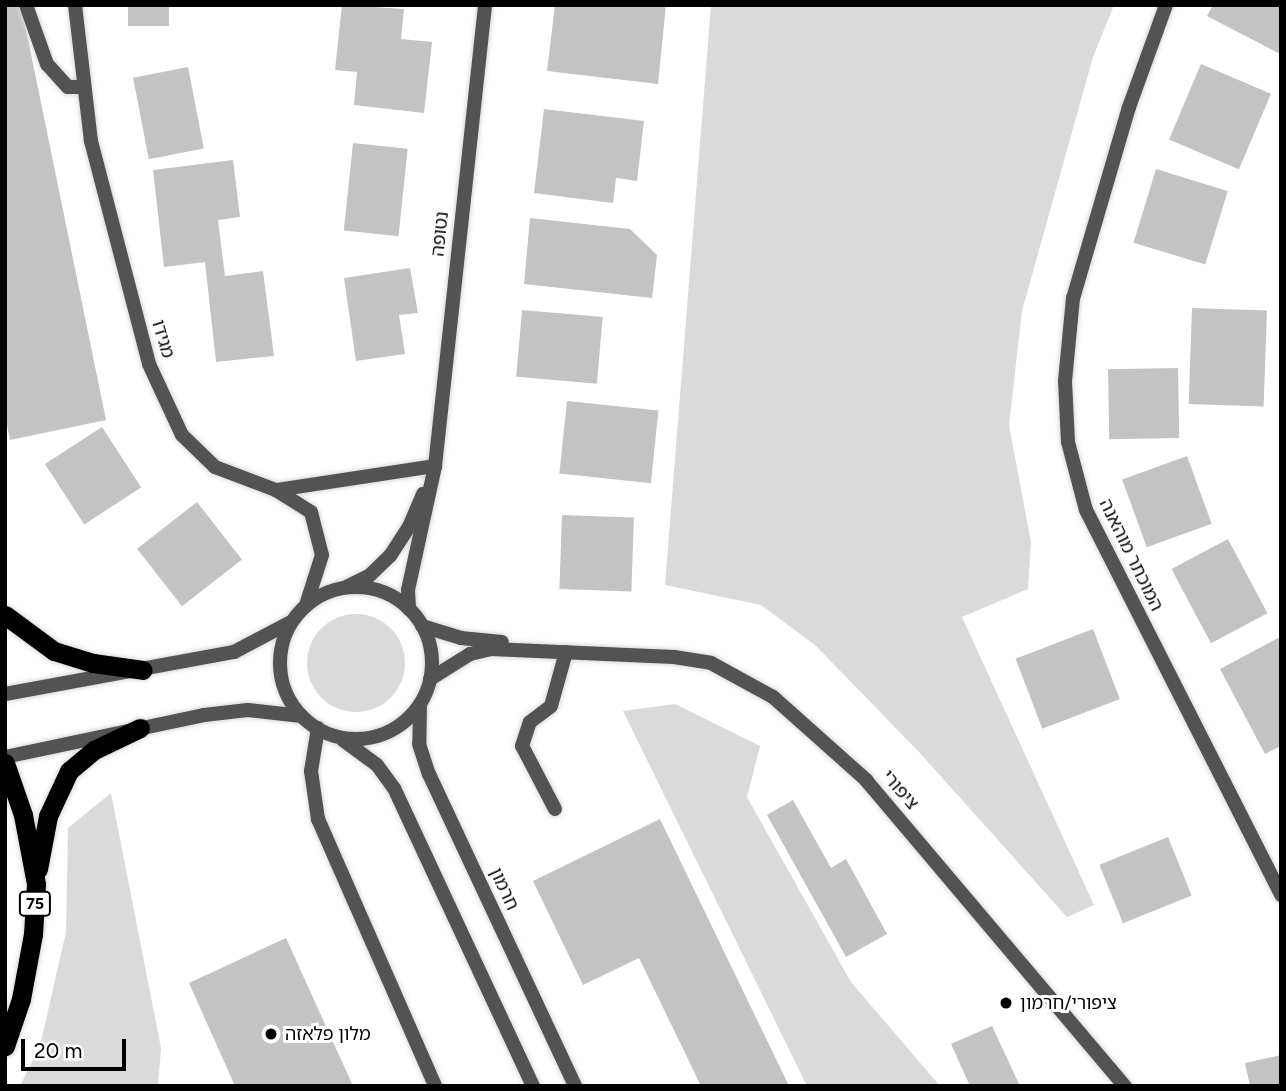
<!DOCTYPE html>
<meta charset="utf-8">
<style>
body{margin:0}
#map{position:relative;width:1286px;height:1091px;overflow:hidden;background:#fff;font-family:Figtree,"Noto Sans Hebrew",sans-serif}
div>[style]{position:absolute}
.green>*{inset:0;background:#dadada}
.round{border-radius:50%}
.building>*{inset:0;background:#c3c3c3;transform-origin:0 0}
.roads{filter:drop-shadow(0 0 2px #dbdbdb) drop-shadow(0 0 2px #dbdbdb)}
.service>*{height:14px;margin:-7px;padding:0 7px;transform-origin:7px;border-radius:7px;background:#535353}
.minor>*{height:14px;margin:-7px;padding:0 7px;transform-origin:7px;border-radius:7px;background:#535353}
.tertiary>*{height:14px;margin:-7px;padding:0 7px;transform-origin:7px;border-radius:7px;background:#535353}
.tertiary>.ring{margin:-7px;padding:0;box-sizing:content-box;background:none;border:14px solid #535353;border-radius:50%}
.trunk>*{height:19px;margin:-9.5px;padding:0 9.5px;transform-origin:9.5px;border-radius:9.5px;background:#000}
.dots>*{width:19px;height:19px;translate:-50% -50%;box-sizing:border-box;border:4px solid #fff;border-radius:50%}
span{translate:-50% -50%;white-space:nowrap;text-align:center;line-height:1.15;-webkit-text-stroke:6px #fff;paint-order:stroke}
.shield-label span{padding:2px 5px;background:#fff;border:2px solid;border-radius:5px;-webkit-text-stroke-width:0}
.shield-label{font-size:16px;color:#000;font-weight:700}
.street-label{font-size:18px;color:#000}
.poi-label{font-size:18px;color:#000}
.left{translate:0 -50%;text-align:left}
.frame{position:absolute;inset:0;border:7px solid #000;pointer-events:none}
.scale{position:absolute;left:21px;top:1039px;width:105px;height:32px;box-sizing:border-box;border:4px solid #000;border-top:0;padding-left:9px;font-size:21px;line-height:24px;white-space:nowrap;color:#000;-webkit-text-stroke:5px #fff;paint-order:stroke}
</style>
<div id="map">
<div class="green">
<div style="clip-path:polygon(711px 5px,1114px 5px,1093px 57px,1022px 311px,1009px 425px,1031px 542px,1028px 589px,962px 617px,1094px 905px,1067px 917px,919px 752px,815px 645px,761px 605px,665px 585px)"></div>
<div class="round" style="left:307px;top:614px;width:98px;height:98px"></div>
<div style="clip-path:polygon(675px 704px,760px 746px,747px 797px,851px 982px,940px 1086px,807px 1086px,623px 711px)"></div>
<div style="clip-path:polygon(111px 793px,161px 1048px,158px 1086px,20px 1086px,40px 1046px,66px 932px,68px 828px)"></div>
</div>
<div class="building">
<div style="clip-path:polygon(5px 5px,21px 5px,106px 420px,10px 440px,5px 415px)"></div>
<div style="left:128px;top:5px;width:41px;height:21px"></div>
<div style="clip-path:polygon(342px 5px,404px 9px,401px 39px,432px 42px,424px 113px,354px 105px,357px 72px,335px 70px)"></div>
<div style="clip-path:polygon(555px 5px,666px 5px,658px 84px,547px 71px)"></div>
<div style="clip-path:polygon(1213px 5px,1281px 5px,1280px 54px,1207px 16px)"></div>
<div style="left:1201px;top:64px;width:76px;height:82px;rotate:23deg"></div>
<div style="left:188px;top:67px;width:83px;height:56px;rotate:79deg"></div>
<div style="clip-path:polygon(544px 109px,644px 121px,637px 181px,616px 178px,613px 203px,534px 193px)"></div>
<div style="left:353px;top:143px;width:55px;height:88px;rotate:6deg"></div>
<div style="clip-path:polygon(233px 160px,240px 217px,218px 220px,225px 276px,263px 271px,274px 356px,216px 362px,205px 262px,164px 267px,153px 170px)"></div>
<div style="left:1156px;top:169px;width:75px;height:77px;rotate:17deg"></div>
<div style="clip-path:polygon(530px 218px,630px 229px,657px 255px,652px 298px,524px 284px)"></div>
<div style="clip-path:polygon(410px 268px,418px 313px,399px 315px,405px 354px,356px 361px,344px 278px)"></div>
<div style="left:1192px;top:308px;width:75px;height:96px;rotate:2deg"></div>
<div style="left:522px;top:310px;width:81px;height:67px;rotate:5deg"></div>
<div style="left:1178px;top:368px;width:70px;height:70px;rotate:89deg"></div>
<div style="left:567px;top:401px;width:92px;height:73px;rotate:6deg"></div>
<div style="left:102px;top:427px;width:72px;height:68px;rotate:57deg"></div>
<div style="left:1187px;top:456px;width:72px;height:69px;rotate:70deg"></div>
<div style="left:197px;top:502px;width:73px;height:76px;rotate:52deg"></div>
<div style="left:562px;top:515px;width:72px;height:74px;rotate:2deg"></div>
<div style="left:1228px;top:539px;width:84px;height:64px;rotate:62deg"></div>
<div style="left:1093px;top:629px;width:75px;height:83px;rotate:69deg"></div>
<div style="clip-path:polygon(1280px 637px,1281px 746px,1265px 754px,1220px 669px)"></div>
<div style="clip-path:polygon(793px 800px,831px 868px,846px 859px,887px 934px,846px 957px,767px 815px)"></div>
<div style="clip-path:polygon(660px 819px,789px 1086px,701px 1086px,639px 958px,583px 985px,533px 881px)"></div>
<div style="left:1168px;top:837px;width:63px;height:74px;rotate:68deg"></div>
<div style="clip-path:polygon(286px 938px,353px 1086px,235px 1086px,189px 983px)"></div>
<div style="clip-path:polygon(992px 1026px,1020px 1086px,970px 1086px,951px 1044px)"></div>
<div style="clip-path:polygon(1281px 1055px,1281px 1086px,1250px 1086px,1245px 1063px)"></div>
</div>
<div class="roads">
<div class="service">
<div style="left:318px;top:728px;width:44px;rotate:99.2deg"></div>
<div style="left:311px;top:771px;width:49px;rotate:81.7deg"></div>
<div style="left:318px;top:819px;width:292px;rotate:66.3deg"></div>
<div style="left:555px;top:809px;width:71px;rotate:-117.6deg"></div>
<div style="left:522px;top:746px;width:25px;rotate:-72deg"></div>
<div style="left:530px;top:722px;width:26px;rotate:-37deg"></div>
<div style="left:551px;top:706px;width:56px;rotate:-74.5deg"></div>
</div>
<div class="minor">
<div style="left:26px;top:5px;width:63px;rotate:70.4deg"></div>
<div style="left:47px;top:64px;width:31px;rotate:48deg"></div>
<div style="left:68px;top:87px;width:16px"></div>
<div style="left:75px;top:5px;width:137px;rotate:83.3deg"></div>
<div style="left:91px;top:141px;width:230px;rotate:75.4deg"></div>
<div style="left:149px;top:364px;width:78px;rotate:65.1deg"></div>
<div style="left:182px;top:435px;width:46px;rotate:44.1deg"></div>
<div style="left:215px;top:467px;width:65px;rotate:20.7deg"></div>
<div style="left:276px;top:490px;width:41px;rotate:32.2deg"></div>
<div style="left:311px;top:512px;width:44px;rotate:75.7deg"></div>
<div style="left:322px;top:555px;width:52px;rotate:107.7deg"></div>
<div style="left:1166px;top:5px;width:109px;rotate:109.9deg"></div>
<div style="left:1129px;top:107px;width:199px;rotate:106.3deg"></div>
<div style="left:1073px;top:298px;width:83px;rotate:95.5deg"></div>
<div style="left:1065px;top:381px;width:61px;rotate:87.2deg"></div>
<div style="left:1068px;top:442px;width:70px;rotate:75.2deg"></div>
<div style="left:1086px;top:510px;width:432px;rotate:63.1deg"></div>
<div style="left:276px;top:490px;width:161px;rotate:-8.6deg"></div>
<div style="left:346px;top:587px;width:25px;rotate:-26deg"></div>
<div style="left:369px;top:576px;width:29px;rotate:-44deg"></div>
<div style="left:390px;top:556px;width:35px;rotate:-57deg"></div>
<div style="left:409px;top:527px;width:36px;rotate:-67deg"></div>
<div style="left:409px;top:609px;width:19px;rotate:-93deg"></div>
<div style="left:408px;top:590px;width:127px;rotate:-77.7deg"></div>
<div style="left:435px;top:466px;width:464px;rotate:-83.8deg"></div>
<div style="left:422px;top:626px;width:41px;rotate:17.1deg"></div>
<div style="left:461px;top:638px;width:41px;rotate:5.6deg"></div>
<div style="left:430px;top:679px;width:47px;rotate:-32deg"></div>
<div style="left:470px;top:654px;width:22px;rotate:-13deg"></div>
<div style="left:491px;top:649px;width:183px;rotate:2.5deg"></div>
<div style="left:674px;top:657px;width:37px;rotate:9deg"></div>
<div style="left:711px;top:663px;width:71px;rotate:28.7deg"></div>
<div style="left:773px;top:697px;width:125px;rotate:41.7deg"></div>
<div style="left:866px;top:780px;width:401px;rotate:49.8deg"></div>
</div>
<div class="tertiary">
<div class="ring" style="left:280px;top:587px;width:138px;height:138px"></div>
<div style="left:5px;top:694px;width:233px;rotate:-10.4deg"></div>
<div style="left:234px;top:652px;width:64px;rotate:-27.8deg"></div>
<div style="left:420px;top:705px;width:39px;rotate:91deg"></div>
<div style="left:419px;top:744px;width:32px;rotate:72deg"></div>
<div style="left:429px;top:774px;width:344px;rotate:64.9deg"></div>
<div style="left:343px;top:740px;width:42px;rotate:36.3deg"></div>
<div style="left:377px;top:765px;width:29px;rotate:54deg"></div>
<div style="left:394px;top:788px;width:329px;rotate:65deg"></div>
<div style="left:5px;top:757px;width:203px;rotate:-11.9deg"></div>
<div style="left:204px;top:715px;width:44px;rotate:-6.5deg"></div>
<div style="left:248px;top:710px;width:54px;rotate:6.3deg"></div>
</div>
<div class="trunk">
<div style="left:5px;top:615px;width:61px;rotate:36.3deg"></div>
<div style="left:54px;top:651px;width:41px;rotate:17.1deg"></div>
<div style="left:93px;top:663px;width:50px;rotate:8deg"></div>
<div style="left:5px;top:763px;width:55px;rotate:70.9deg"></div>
<div style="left:23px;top:815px;width:70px;rotate:79.3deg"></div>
<div style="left:36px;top:884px;width:50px;rotate:93.4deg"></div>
<div style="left:33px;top:934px;width:66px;rotate:100.5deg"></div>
<div style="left:21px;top:999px;width:50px;rotate:108.8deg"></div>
<div style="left:38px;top:869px;width:54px;rotate:-79.3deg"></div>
<div style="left:48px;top:816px;width:50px;rotate:-65deg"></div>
<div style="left:69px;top:771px;width:33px;rotate:-40deg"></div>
<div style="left:94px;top:750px;width:51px;rotate:-25.6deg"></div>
</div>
</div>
<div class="dots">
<div style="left:1006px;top:1003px;background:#000"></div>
<div style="left:271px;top:1034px;background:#000"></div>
</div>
<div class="shield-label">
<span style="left:35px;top:904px">75</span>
</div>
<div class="street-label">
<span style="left:440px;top:234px;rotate:-84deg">נטופה</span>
<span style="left:163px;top:339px;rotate:73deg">מגידו</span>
<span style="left:1131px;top:555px;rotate:64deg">המוכתר מוהאנה</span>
<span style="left:900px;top:790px;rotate:49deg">ציפורי</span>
<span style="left:504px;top:889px;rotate:65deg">חרמון</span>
</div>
<div class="poi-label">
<span class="left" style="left:1020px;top:1003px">ציפורי/חרמון</span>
<span class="left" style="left:285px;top:1034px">מלון פלאזה</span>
</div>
<div class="frame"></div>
<div class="scale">20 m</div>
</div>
